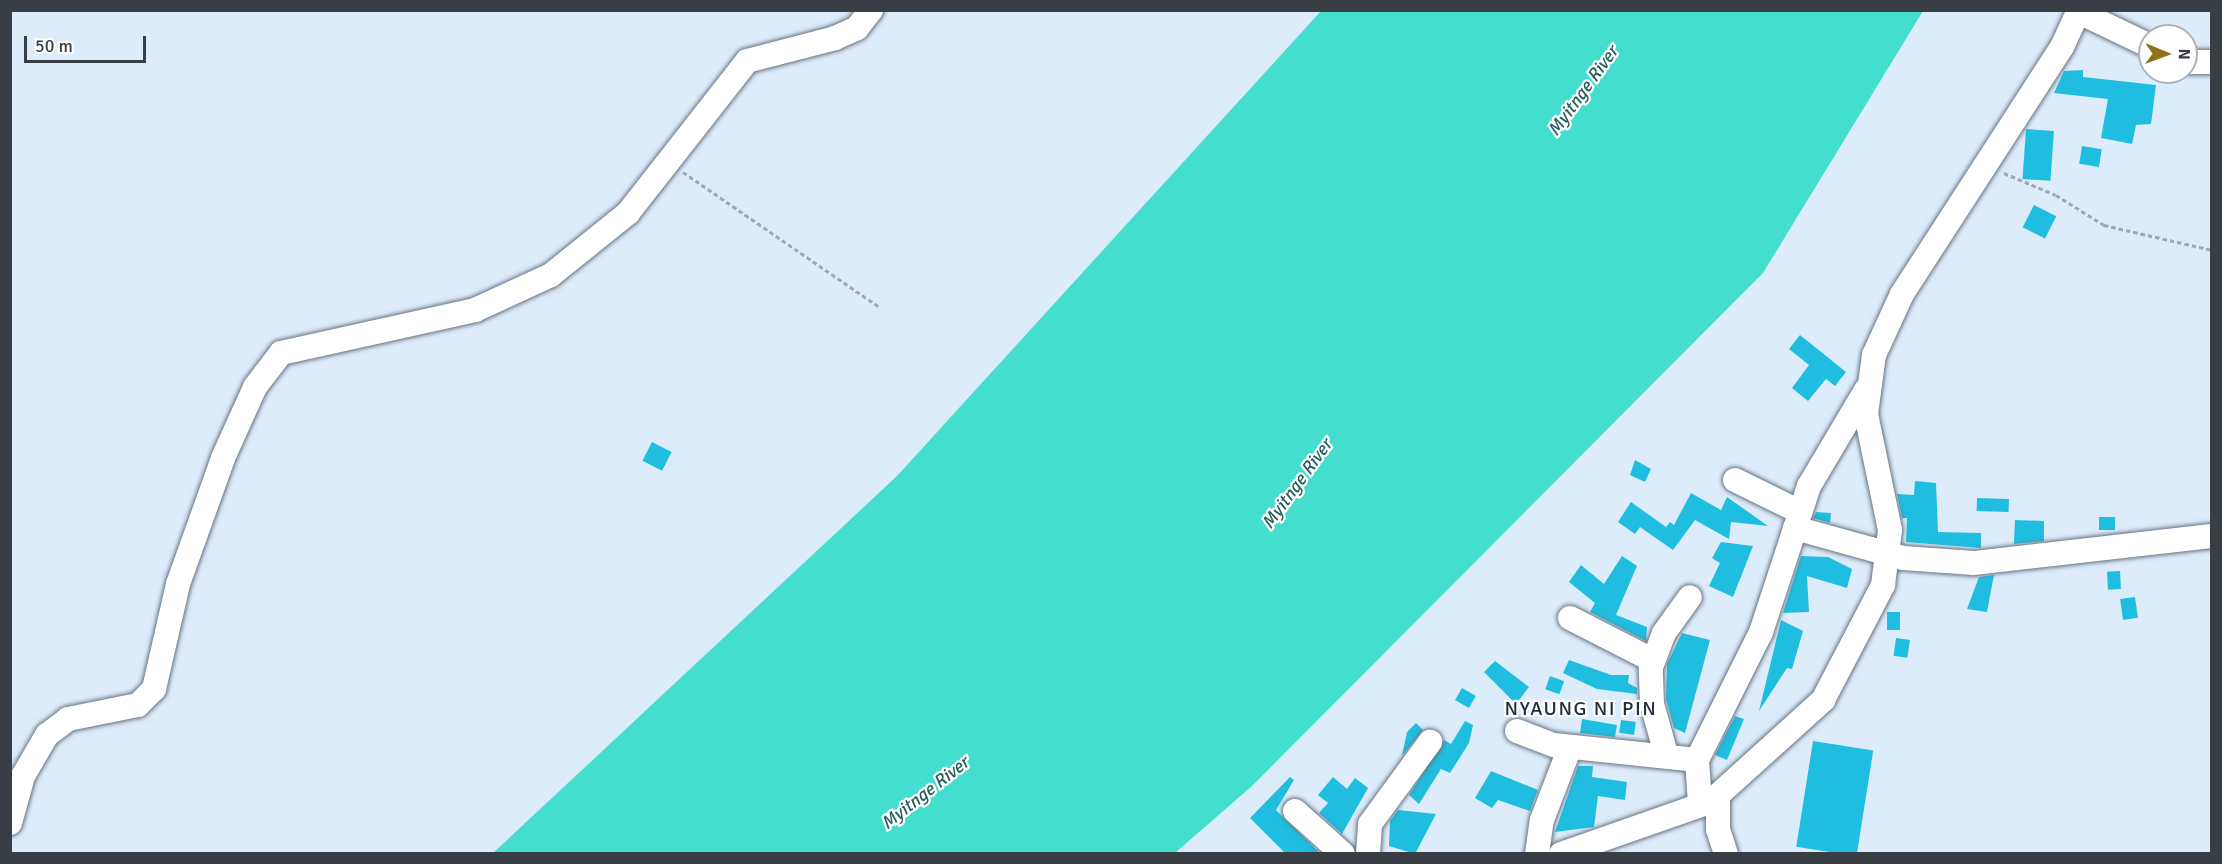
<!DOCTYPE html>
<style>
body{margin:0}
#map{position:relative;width:2222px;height:864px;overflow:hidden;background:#ddecfb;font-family:Signika,sans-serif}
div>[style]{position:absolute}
.water>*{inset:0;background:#44decf}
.building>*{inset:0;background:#1fbee0;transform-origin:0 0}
.path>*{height:3px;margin-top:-1.5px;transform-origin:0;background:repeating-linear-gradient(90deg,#9ea9b5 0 4.5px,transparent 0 7.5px)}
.roads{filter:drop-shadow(0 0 2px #667381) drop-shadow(0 0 2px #667381)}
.minor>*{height:24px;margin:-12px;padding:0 12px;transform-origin:12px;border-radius:12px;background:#fff}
span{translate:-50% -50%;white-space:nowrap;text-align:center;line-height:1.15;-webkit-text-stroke:4.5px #fff;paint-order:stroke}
.water-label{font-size:18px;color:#225f59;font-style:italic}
.quarter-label{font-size:20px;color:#222d39;letter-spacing:1.5px}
.frame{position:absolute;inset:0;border:12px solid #383e44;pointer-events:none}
.north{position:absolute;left:2138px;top:24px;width:60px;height:60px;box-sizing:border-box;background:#fff;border:2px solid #afb2b4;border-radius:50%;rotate:91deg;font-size:16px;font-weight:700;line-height:24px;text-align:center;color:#383e44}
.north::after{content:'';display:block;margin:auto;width:21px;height:27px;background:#8f7217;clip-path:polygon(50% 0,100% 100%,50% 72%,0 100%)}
.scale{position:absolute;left:24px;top:36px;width:122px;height:27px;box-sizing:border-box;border:3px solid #383e44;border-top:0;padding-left:8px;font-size:18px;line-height:21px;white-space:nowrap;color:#383e44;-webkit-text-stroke:4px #fff;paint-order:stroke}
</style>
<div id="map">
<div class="water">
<div style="clip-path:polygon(1321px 11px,1923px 11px,1763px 273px,1252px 786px,1175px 853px,493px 853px,897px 476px)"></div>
</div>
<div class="building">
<div style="clip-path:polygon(2083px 70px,2083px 77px,2156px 85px,2151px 124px,2136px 125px,2132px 144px,2101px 138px,2108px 99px,2054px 93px,2064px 71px)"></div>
<div style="left:2026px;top:129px;width:28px;height:50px;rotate:4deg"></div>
<div style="left:2082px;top:146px;width:20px;height:18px;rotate:9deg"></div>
<div style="left:2034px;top:205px;width:25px;height:25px;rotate:27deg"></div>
<div style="clip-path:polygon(1800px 335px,1846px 372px,1835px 386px,1826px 379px,1808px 401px,1792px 388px,1809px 365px,1789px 349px)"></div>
<div style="left:652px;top:442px;width:22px;height:21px;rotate:27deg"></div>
<div style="clip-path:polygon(1635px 460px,1651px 469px,1645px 482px,1630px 475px)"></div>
<div style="clip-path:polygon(1915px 481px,1936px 483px,1938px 532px,1981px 533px,1981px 548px,1906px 542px,1907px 518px,1902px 518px,1897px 494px,1914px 495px)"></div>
<div style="clip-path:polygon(1691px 493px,1721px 510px,1727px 497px,1768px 526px,1731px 522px,1729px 539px,1695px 520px,1673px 550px,1640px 527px,1635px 534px,1618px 522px,1631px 502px,1666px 527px,1670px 522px,1674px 525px)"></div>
<div style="left:1977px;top:498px;width:32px;height:13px;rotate:2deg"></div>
<div style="clip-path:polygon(1816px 512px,1831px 513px,1830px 523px,1813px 518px)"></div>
<div style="left:2099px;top:517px;width:16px;height:13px"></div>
<div style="clip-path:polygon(2015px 520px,2044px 521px,2044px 541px,2014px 544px)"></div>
<div style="clip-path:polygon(1721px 542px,1753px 546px,1733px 597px,1709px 586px,1720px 563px,1712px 558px)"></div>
<div style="clip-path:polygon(1622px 556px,1637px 566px,1616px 615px,1647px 627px,1646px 641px,1590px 612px,1595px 603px,1569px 582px,1581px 565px,1604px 584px)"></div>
<div style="clip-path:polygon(1801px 556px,1828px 557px,1852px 569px,1847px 588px,1807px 576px,1809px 612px,1783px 613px)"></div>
<div style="left:2120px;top:571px;width:18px;height:13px;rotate:87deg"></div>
<div style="clip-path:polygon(1994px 575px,1987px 612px,1967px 609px,1979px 577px)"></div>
<div style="left:2135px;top:597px;width:21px;height:15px;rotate:82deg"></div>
<div style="left:1887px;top:612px;width:13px;height:18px"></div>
<div style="clip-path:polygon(1781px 620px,1803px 631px,1792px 669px,1787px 668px,1759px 711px)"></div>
<div style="clip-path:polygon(1682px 633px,1710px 640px,1685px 733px,1674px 728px,1666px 699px,1667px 664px)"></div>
<div style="left:1896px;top:638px;width:14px;height:18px;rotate:8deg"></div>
<div style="clip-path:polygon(1569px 660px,1611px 675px,1629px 675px,1628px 683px,1637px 688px,1637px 694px,1597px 689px,1563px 673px)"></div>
<div style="clip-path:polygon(1495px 661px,1529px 687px,1516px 704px,1484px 672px)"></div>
<div style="left:1550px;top:676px;width:15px;height:14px;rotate:20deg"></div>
<div style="left:1462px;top:688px;width:16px;height:14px;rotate:30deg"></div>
<div style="clip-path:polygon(1735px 716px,1744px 719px,1727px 760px,1715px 755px)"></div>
<div style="clip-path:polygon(1582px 719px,1617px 725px,1615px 737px,1580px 733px)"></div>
<div style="left:1621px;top:720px;width:15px;height:13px;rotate:8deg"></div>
<div style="clip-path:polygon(1465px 721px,1473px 725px,1469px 743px,1450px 773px,1441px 769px,1419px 804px,1409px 795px,1444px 740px,1451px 744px)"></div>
<div style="clip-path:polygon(1416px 723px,1423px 730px,1402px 756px,1407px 732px)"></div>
<div style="left:1813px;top:741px;width:61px;height:107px;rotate:9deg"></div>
<div style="clip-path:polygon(1578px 766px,1593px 766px,1592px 777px,1627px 782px,1625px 800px,1598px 796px,1594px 827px,1555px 832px)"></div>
<div style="clip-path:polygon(1491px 771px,1538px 790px,1530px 811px,1498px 800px,1492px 808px,1475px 798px)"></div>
<div style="clip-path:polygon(1290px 777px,1294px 780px,1276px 810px,1321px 854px,1286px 854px,1250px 818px)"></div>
<div style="clip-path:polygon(1333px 777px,1347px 789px,1355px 778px,1368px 788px,1342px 834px,1319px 813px,1328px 803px,1318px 795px)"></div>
<div style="clip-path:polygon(1398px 810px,1436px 814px,1415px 854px,1389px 846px,1390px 821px)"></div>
</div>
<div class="path">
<div style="left:683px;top:172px;width:237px;rotate:34.5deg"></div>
<div style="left:2004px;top:173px;width:56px;rotate:22.9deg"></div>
<div style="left:2056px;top:195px;width:57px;rotate:32deg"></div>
<div style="left:2104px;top:225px;width:111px;rotate:13deg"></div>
</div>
<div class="roads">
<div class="minor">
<div style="left:2079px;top:12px;width:79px;rotate:25.6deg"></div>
<div style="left:2186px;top:62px;width:26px"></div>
<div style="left:1735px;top:480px;width:72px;rotate:26.2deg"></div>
<div style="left:1795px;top:528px;width:112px;rotate:15.5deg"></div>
<div style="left:1903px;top:558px;width:71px;rotate:4deg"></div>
<div style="left:1974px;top:563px;width:240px;rotate:-6.5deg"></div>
<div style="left:1570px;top:618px;width:92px;rotate:27.1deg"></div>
<div style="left:1517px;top:731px;width:40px;rotate:21deg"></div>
<div style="left:1554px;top:745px;width:144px;rotate:6deg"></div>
<div style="left:1666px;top:754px;width:52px;rotate:-105.6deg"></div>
<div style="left:1652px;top:704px;width:37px;rotate:-92deg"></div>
<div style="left:1651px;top:667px;width:36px;rotate:-69deg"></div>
<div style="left:1664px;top:633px;width:44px;rotate:-54.2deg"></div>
<div style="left:1700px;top:804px;width:44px;rotate:-93.9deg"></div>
<div style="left:1697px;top:760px;width:143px;rotate:-63.4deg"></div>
<div style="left:1761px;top:632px;width:154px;rotate:-71.8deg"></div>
<div style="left:1809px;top:486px;width:112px;rotate:-59.3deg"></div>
<div style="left:1295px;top:811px;width:64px;rotate:41.9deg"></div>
<div style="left:10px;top:823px;width:49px;rotate:-74.5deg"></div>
<div style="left:23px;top:776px;width:48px;rotate:-59.7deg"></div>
<div style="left:47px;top:735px;width:26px;rotate:-37deg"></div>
<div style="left:68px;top:719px;width:71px;rotate:-11.3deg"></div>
<div style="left:138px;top:705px;width:23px;rotate:-45deg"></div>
<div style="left:154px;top:689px;width:108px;rotate:-77.1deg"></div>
<div style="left:178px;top:584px;width:134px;rotate:-70.3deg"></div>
<div style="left:223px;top:458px;width:78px;rotate:-65.7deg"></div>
<div style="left:255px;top:387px;width:43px;rotate:-52.6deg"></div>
<div style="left:281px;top:353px;width:199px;rotate:-12.5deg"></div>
<div style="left:475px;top:310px;width:84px;rotate:-24.7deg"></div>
<div style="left:551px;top:275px;width:99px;rotate:-38.8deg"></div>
<div style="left:628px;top:213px;width:193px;rotate:-51.9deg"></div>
<div style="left:747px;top:61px;width:91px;rotate:-14.6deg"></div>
<div style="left:835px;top:38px;width:24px;rotate:-24deg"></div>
<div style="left:857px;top:28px;width:23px;rotate:-52deg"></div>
<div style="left:1368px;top:854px;width:30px;rotate:-86deg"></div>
<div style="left:1370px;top:824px;width:102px;rotate:-53.8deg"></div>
<div style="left:1537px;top:854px;width:34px;rotate:-82deg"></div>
<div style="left:1542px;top:820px;width:78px;rotate:-69deg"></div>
<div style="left:1561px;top:854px;width:163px;rotate:-19.3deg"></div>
<div style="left:1726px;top:854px;width:26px;rotate:-108deg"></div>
<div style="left:1718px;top:829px;width:34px;rotate:-90deg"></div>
<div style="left:1718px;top:795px;width:142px;rotate:-42.1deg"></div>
<div style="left:1823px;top:700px;width:130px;rotate:-62.4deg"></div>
<div style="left:1883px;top:585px;width:55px;rotate:-82.7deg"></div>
<div style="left:1890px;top:530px;width:118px;rotate:-101.7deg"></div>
<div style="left:1866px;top:414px;width:60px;rotate:-82.3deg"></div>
<div style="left:1874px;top:355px;width:67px;rotate:-65.3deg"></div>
<div style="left:1902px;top:294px;width:294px;rotate:-57.1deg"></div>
<div style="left:2062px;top:47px;width:41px;rotate:-65.3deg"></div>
</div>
</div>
<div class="water-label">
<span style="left:1583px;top:91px;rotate:-54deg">Myitnge River</span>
<span style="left:1297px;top:484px;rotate:-54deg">Myitnge River</span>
<span style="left:925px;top:793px;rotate:-38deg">Myitnge River</span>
</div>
<div class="quarter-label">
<span style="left:1581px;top:708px">NYAUNG NI PIN</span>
</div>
<div class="frame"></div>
<div class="north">N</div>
<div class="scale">50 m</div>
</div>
